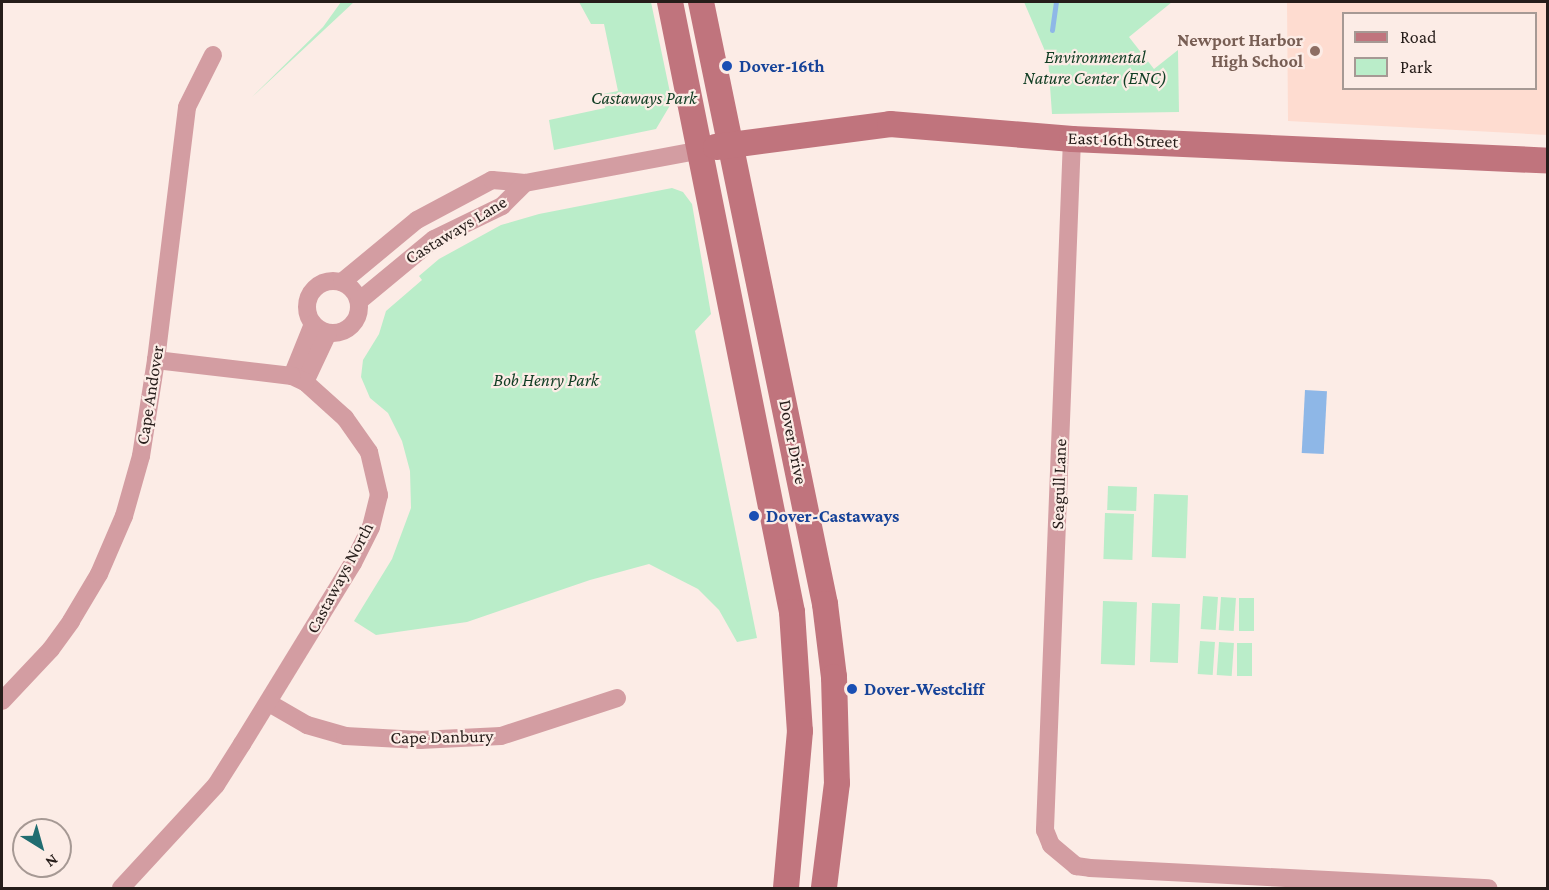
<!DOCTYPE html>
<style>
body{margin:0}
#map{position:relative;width:1549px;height:890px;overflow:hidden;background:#fcece6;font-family:"Crimson Pro",serif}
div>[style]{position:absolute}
.built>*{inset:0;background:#fedcd0}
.green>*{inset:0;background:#baedc9;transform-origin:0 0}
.water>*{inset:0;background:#8eb7e7;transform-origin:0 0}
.stream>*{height:5px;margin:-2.5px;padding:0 2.5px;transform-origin:2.5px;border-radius:2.5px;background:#8eb7e7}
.street>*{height:18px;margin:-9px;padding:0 9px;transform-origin:9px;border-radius:9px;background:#d39da2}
.street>.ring{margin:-9px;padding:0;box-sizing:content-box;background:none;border:18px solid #d39da2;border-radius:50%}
.secondary>*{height:26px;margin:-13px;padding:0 13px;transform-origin:13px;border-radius:13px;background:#c0747d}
.dots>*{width:16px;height:16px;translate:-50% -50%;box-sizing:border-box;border:3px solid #fcece6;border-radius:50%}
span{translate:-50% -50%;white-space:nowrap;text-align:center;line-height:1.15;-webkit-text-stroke:4.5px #fcece6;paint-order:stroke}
.education-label{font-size:18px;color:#785e54;font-weight:700}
.right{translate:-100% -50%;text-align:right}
.park-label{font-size:18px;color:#103d23;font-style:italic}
.transit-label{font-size:18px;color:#164399;font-weight:700}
.left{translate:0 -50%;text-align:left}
.street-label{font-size:18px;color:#261d1a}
.frame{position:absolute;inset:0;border:3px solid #261d1a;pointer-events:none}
.legend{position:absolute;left:1342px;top:12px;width:195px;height:78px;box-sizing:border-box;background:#fcece6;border:2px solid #a69994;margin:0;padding:8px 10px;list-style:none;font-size:18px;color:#261d1a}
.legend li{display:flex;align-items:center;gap:12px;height:30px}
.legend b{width:30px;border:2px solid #a69994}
.north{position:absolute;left:12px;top:818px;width:60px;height:60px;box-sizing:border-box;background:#fcece6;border:2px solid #a69994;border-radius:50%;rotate:143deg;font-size:16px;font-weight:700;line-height:24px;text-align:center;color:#261d1a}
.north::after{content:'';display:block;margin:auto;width:21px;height:27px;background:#216d71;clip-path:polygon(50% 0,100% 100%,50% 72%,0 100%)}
</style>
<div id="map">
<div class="built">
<div style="clip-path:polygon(evenodd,1287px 2px,1547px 2px,1547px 135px,1288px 121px,1287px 2px,1344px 14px,1536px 14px,1536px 88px,1344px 88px,1344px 14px)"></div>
</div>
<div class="green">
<div style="clip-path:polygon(341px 2px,354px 2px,251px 98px,323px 27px)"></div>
<div style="clip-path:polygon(579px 2px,651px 2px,672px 102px,656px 129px,554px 150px,549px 120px,605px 108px,603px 94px,618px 91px,604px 24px,591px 24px)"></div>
<div style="clip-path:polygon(1024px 2px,1172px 2px,1129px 37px,1154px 69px,1178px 50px,1179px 112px,1052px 114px,1048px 58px)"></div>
<div style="clip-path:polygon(672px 188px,683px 192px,692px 204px,711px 314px,695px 331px,757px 638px,737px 642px,719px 610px,698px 589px,649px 564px,590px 580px,467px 622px,376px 635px,354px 621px,392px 559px,411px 508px,410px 471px,402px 441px,388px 413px,370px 398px,361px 377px,363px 360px,379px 334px,386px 311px,422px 280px,419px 276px,439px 259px,501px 225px,539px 214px)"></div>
<div style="left:1108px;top:486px;width:29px;height:24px;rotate:2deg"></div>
<div style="left:1154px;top:494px;width:34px;height:63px;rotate:2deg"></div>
<div style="left:1105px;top:513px;width:29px;height:46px;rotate:2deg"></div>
<div style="left:1203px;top:596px;width:15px;height:33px;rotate:4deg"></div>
<div style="left:1221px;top:597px;width:15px;height:33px;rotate:4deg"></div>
<div style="left:1239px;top:598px;width:15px;height:33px"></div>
<div style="left:1103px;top:601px;width:34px;height:63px;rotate:2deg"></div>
<div style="left:1152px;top:603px;width:28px;height:59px;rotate:2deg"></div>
<div style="left:1200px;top:641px;width:15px;height:33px;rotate:4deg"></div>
<div style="left:1219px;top:642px;width:15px;height:33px;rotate:4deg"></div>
<div style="left:1237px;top:643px;width:15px;height:33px"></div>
</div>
<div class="water">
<div style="left:1305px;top:390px;width:22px;height:63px;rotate:3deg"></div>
</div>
<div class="stream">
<div style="left:1052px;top:30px;width:28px;rotate:-82deg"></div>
</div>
<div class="street">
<div style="left:1072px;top:139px;width:692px;rotate:92.24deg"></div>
<div style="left:1045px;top:830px;width:16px;rotate:68deg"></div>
<div style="left:1051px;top:845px;width:33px;rotate:40deg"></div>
<div style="left:1076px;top:866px;width:14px;rotate:8deg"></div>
<div style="left:1090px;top:868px;width:399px;rotate:2.9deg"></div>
<div class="ring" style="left:307px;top:281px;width:34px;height:34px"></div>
<div style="left:342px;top:282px;width:97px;rotate:-39.6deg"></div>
<div style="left:417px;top:220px;width:85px;rotate:-28.1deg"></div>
<div style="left:492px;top:180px;width:33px;rotate:5deg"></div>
<div style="left:525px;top:183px;width:179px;rotate:-10.6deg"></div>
<div style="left:359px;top:301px;width:97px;rotate:-39.6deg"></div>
<div style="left:434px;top:239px;width:76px;rotate:-25.9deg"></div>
<div style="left:502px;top:206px;width:33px;rotate:-45deg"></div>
<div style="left:292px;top:376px;width:56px;rotate:-68deg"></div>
<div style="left:305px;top:382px;width:54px;rotate:-64.9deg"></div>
<div style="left:2px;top:701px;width:71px;rotate:-46.7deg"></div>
<div style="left:51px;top:649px;width:34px;rotate:-54deg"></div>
<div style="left:71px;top:621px;width:55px;rotate:-59.2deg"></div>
<div style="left:99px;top:574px;width:63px;rotate:-66.7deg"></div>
<div style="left:124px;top:516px;width:62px;rotate:-74.2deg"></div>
<div style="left:141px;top:456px;width:97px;rotate:-81.1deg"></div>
<div style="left:156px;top:360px;width:255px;rotate:-83deg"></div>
<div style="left:187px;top:107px;width:58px;rotate:-63.4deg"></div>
<div style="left:269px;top:703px;width:44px;rotate:30.1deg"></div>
<div style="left:307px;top:725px;width:40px;rotate:16deg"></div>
<div style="left:345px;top:736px;width:75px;rotate:3.1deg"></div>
<div style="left:420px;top:740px;width:81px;rotate:-2.8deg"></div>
<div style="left:501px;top:736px;width:122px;rotate:-18.1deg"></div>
<div style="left:121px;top:888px;width:140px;rotate:-47.3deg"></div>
<div style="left:216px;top:785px;width:49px;rotate:-57.6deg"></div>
<div style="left:242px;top:744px;width:212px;rotate:-58.5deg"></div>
<div style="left:353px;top:563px;width:40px;rotate:-63.4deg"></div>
<div style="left:371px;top:527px;width:33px;rotate:-76deg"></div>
<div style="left:379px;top:495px;width:44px;rotate:-103.1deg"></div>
<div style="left:369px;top:452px;width:42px;rotate:-125.2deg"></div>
<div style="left:345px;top:418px;width:54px;rotate:-138deg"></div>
<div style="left:305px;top:382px;width:14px;rotate:-155deg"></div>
<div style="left:292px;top:376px;width:137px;rotate:-173.3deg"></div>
</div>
<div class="secondary">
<div style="left:670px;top:2px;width:622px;rotate:78.69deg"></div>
<div style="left:792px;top:612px;width:119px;rotate:86.2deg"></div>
<div style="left:800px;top:731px;width:158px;rotate:95.1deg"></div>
<div style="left:701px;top:2px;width:615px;rotate:78.36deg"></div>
<div style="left:825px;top:604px;width:74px;rotate:83deg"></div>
<div style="left:834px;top:677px;width:106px;rotate:88.4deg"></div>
<div style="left:837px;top:783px;width:106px;rotate:97.1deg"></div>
<div style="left:716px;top:147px;width:176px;rotate:-7.5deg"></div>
<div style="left:890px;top:124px;width:183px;rotate:4.7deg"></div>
<div style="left:1072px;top:139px;width:477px;rotate:2.6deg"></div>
</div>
<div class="dots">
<div style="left:1315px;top:51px;background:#8d6e63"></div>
<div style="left:727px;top:66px;background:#1a4fb4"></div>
<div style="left:754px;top:516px;background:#1a4fb4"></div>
<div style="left:852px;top:689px;background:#1a4fb4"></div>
</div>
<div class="education-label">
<span class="right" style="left:1303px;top:51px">Newport Harbor<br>High School</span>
</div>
<div class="park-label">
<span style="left:1095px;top:68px">Environmental<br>Nature Center (ENC)</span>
<span style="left:644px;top:98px">Castaways Park</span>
<span style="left:546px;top:380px">Bob Henry Park</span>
</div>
<div class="transit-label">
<span class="left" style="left:739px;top:66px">Dover-16th</span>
<span class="left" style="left:766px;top:516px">Dover-Castaways</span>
<span class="left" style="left:864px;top:689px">Dover-Westcliff</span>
</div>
<div class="street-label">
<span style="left:1123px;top:140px;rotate:2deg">East 16th Street</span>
<span style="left:456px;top:230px;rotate:-31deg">Castaways Lane</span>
<span style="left:150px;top:395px;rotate:-81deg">Cape Andover</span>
<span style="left:793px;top:442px;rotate:79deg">Dover Drive</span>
<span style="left:1059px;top:484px;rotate:-88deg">Seagull Lane</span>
<span style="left:340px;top:578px;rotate:-62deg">Castaways North</span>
<span style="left:442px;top:737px;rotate:-1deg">Cape Danbury</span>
</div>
<div class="frame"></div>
<ul class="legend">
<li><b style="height:8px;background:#c0747d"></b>Road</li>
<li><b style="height:16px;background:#baedc9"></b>Park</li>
</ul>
<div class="north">N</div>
</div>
